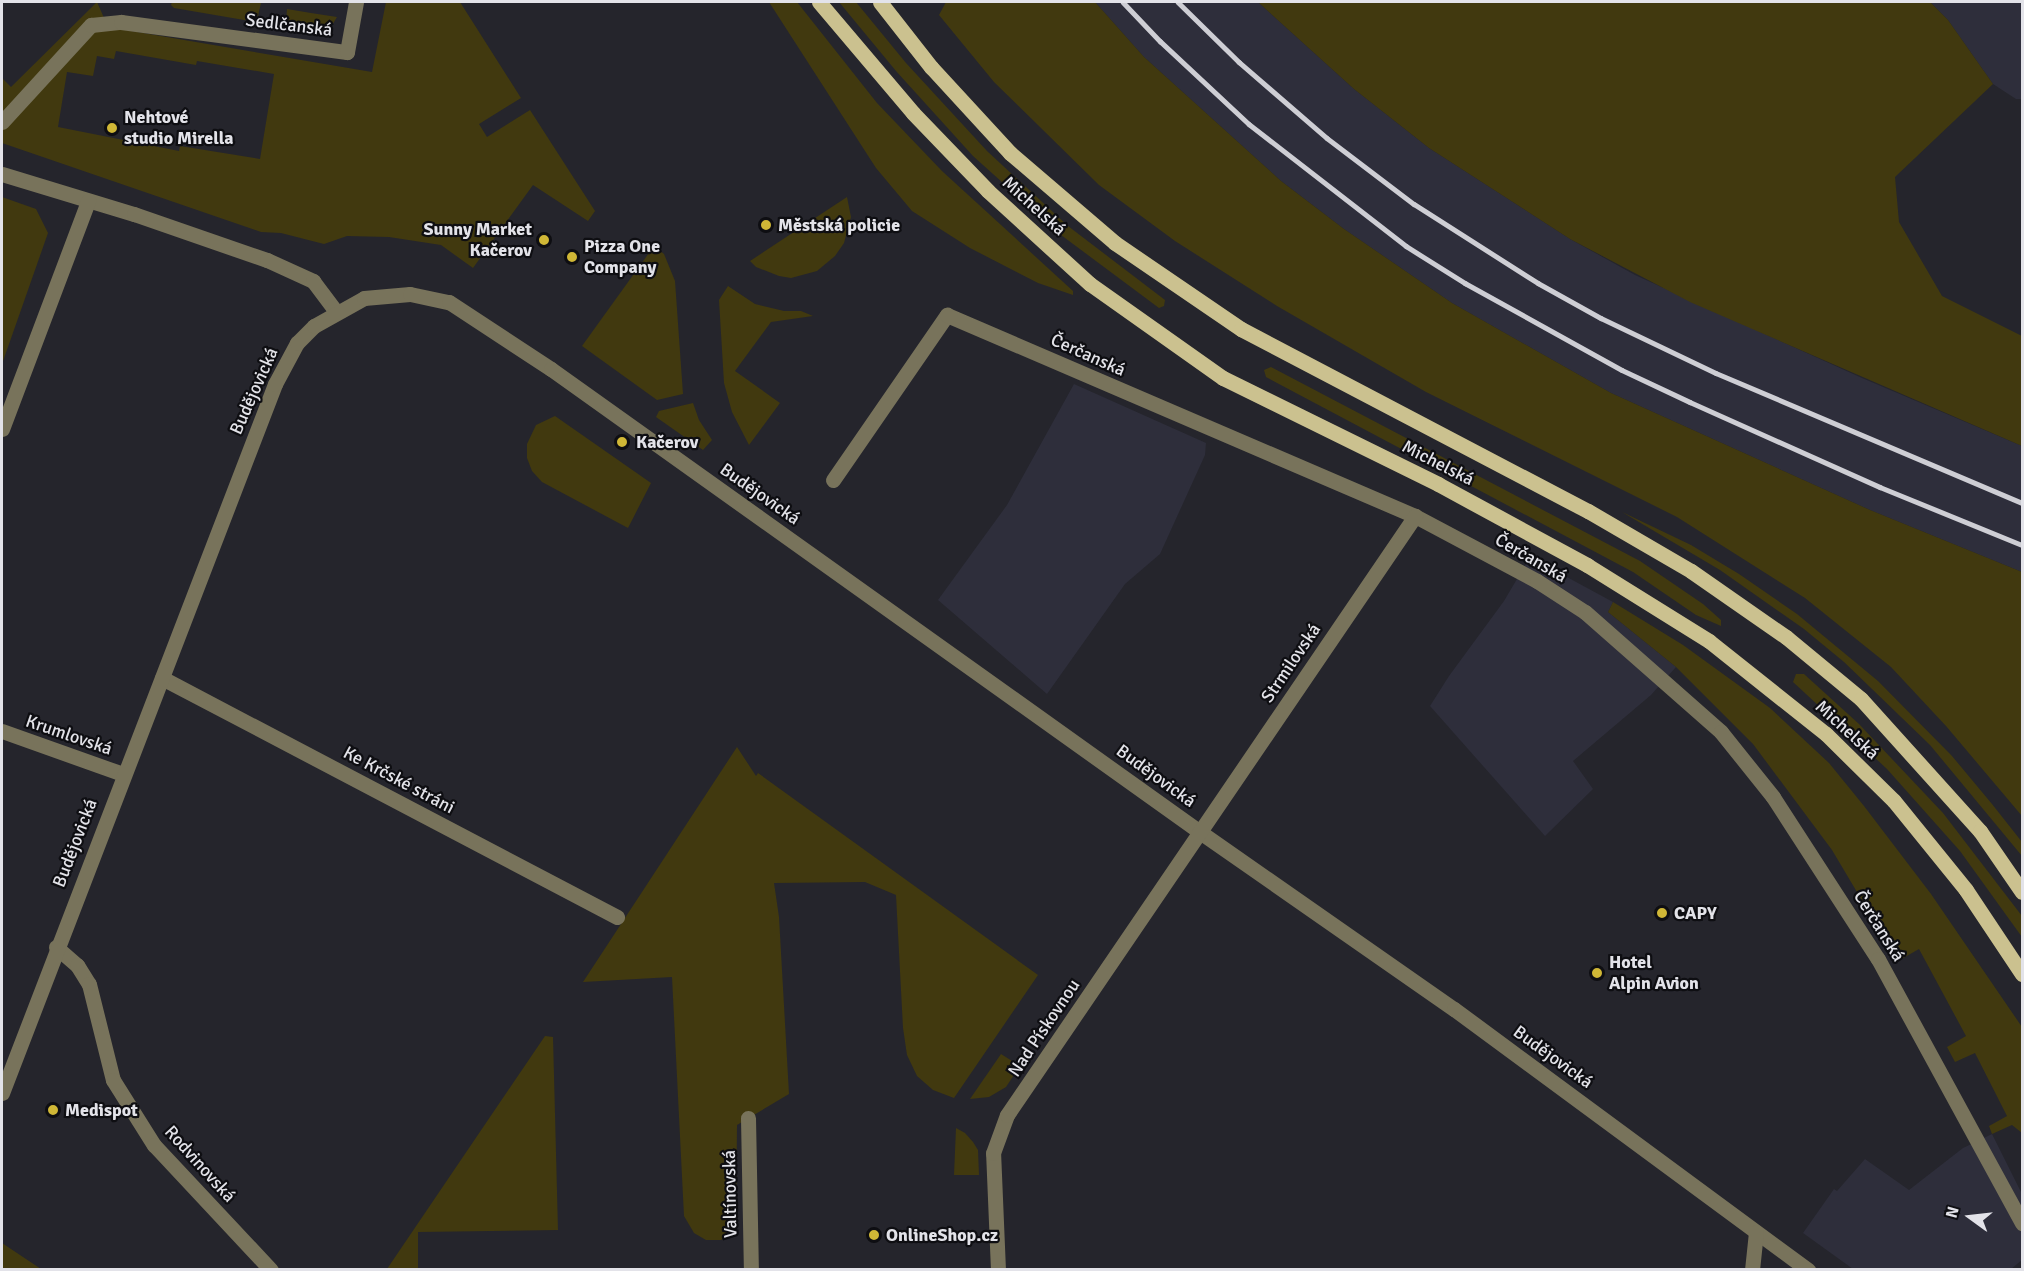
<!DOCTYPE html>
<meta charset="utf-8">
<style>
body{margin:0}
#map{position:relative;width:2024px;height:1271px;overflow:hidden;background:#25252c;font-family:Signika,sans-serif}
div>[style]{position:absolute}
.built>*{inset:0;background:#2e2e3b}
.green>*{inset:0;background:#41390f}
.minor>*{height:15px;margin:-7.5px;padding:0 7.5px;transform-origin:7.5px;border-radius:7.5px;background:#78735b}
.major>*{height:15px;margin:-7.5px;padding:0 7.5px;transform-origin:7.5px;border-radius:7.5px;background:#cbc18f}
.rail>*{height:4.5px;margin:-2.25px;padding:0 2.25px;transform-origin:2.25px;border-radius:2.25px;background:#ceced4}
.dots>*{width:16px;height:16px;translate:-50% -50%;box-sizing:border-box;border:3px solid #0e0e12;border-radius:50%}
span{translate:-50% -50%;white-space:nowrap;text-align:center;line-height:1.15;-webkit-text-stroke:4.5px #0e0e12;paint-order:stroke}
.street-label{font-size:18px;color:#e3e3e9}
.poi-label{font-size:18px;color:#e3e3e9;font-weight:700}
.left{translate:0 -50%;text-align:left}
.right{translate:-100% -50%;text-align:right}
.frame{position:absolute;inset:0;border:3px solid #e3e3e9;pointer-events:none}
.north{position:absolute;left:1940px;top:1187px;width:60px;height:60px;-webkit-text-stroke:4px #0e0e12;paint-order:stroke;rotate:285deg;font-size:16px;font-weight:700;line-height:24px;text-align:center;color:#e3e3e9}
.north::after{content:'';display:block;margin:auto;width:21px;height:27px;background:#e3e3e9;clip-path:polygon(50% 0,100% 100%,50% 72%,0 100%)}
</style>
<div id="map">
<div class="built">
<div style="clip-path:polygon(1095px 2px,1258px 2px,1354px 89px,1429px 148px,1570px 239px,1635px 275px,1862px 378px,2022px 446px,2022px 572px,1870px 510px,1611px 393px,1452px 303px,1344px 229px,1281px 181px,1144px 57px)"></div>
<div style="clip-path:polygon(1930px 2px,2022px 2px,2022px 99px,2016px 99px,1993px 84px,1948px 20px)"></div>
<div style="clip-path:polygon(1074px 384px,1206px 443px,1205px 455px,1160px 554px,1125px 584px,1047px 694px,938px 600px,1007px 505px)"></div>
<div style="clip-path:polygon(1530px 557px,1613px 602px,1608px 612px,1676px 667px,1651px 695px,1573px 761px,1593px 789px,1545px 836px,1430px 706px,1449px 676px,1504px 601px)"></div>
<div style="clip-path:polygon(1992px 1134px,2022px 1194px,2022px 1260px,2011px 1269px,1853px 1269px,1803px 1233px,1834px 1189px,1837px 1191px,1865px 1159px,1909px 1190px,1963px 1148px)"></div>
</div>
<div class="green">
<div style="clip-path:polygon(evenodd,97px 2px,108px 27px,372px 72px,386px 2px,460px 2px,521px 98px,479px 124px,487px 137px,530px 110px,595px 211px,588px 221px,533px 185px,473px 268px,441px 245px,389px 237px,347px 236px,324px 244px,281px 233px,261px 232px,2px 143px,2px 78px,11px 87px,97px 2px,116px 51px,196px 65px,197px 61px,274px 74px,260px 159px,180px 146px,179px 151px,58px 127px,67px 72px,93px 76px,97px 56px,114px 59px,116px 51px)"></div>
<div style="clip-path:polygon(172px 2px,249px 2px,261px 3px,258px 16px,250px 21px,174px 8px,171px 5px)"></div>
<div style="clip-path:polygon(769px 2px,797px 2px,877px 103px,942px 171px,1073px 291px,1073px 295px,1038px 283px,970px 248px,912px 211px,876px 168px)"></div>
<div style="clip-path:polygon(839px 2px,856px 2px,906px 63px,987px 151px,1068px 226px,1165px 300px,1164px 306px,1159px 308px,1061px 235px,973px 156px,896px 71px)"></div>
<div style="clip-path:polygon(946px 2px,1095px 2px,1144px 57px,1281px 181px,1344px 229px,1452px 303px,1611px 393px,1870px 510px,2022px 572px,2022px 816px,1946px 726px,1891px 667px,1805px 598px,1677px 517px,1426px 392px,1277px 306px,1175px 241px,1099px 185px,994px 82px,939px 15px)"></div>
<div style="clip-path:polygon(1258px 2px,1930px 2px,1948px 20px,1993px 84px,1895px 177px,1899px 222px,1942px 296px,2022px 336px,2022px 446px,1690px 302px,1570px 239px,1429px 148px,1354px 89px)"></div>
<div style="clip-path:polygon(287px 9px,311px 13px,337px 17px,331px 27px,321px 31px,291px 27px,286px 22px)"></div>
<div style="clip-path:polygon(2px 197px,36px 209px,48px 233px,2px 364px)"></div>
<div style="clip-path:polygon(847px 197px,851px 217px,844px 243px,835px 256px,817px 271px,791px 278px,779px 276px,756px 267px,750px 261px)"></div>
<div style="clip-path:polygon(654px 246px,664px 254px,675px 281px,683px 394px,657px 400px,582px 346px)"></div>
<div style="clip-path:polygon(728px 286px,755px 304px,784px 311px,801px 311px,813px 316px,771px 322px,735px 371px,780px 403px,749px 445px,732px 412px,724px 383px,719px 300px)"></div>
<div style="clip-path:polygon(1271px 367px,1640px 561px,1703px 604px,1721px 620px,1721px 626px,1696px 615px,1633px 572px,1266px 377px,1264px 370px)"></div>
<div style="clip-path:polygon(693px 403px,699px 420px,712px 440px,703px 450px,656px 417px,659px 411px)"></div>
<div style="clip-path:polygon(555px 416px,651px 483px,628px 528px,542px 482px,532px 471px,527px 458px,527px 444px,536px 425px)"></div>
<div style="clip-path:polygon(1622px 512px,1691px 545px,1739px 574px,1797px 614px,1878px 681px,1952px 756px,1992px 804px,2022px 842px,2022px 856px,1930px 745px,1844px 662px,1804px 629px,1720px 570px)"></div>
<div style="clip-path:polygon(1613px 602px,1683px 645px,1770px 708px,1829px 763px,1864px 806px,1931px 894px,2022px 1027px,2022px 1133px,2012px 1125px,1992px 1134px,1989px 1126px,2007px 1116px,1975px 1053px,1955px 1062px,1947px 1047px,1966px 1036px,1919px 949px,1898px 961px,1832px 850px,1753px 744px,1676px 667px,1608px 612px)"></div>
<div style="clip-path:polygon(1796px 674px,1804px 674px,1859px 724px,1943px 813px,2022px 916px,2022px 937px,1960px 851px,1887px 769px,1793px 682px)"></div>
<div style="clip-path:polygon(737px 747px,756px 776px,758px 773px,1038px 975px,954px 1098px,933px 1090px,917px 1076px,907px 1055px,903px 1028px,896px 895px,865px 882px,774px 883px,779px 917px,789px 1094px,737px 1125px,736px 1228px,721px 1240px,706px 1240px,694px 1233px,684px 1216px,672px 977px,583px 982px)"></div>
<div style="clip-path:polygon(545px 1036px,553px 1037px,558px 1230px,418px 1232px,418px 1269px,387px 1269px)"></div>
<div style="clip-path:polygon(1001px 1054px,1020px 1066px,1006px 1087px,989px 1097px,970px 1099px)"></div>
<div style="clip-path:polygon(956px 1128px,965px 1133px,973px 1142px,978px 1150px,979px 1175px,954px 1175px)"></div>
<div style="clip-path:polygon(2px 1243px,41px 1269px,2px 1269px)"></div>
</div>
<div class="minor">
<div style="left:2px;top:122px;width:132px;rotate:-47.5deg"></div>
<div style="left:91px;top:25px;width:30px;rotate:-6deg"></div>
<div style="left:121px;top:22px;width:228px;rotate:7.6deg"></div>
<div style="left:347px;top:52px;width:51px;rotate:-79.8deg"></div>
<div style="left:2px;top:174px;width:138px;rotate:16.9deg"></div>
<div style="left:134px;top:214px;width:141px;rotate:19.1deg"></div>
<div style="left:267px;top:260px;width:51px;rotate:24.5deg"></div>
<div style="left:313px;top:281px;width:39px;rotate:53deg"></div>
<div style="left:2px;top:429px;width:244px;rotate:-69.3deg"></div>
<div style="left:833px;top:480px;width:201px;rotate:-55.4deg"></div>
<div style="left:947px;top:315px;width:509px;rotate:23.24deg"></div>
<div style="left:1415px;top:516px;width:138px;rotate:28deg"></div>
<div style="left:1537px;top:581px;width:57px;rotate:32.9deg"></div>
<div style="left:1585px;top:612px;width:181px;rotate:41.4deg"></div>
<div style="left:1721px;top:732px;width:83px;rotate:51.3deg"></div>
<div style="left:1773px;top:797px;width:193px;rotate:57.1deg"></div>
<div style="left:1878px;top:959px;width:301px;rotate:61.4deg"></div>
<div style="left:162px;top:678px;width:514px;rotate:27.71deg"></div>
<div style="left:2px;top:731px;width:128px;rotate:19.6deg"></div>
<div style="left:56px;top:947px;width:28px;rotate:41deg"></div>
<div style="left:77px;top:965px;width:22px;rotate:58deg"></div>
<div style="left:89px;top:984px;width:99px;rotate:76deg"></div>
<div style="left:113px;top:1080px;width:77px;rotate:57.8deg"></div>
<div style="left:154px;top:1145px;width:171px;rotate:46.9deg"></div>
<div style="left:2px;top:1093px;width:760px;rotate:-68.94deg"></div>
<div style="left:275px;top:384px;width:47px;rotate:-61.8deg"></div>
<div style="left:297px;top:343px;width:24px;rotate:-45deg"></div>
<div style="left:314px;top:326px;width:57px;rotate:-29.2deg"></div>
<div style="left:364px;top:298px;width:46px;rotate:-5deg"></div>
<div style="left:410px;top:294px;width:40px;rotate:12deg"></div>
<div style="left:449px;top:302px;width:122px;rotate:33.3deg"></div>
<div style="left:551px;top:369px;width:797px;rotate:35.5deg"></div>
<div style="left:1200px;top:832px;width:310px;rotate:34.9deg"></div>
<div style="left:1454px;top:1009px;width:440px;rotate:36.4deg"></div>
<div style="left:748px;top:1118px;width:152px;rotate:88.9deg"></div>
<div style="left:998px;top:1270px;width:117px;rotate:-92.4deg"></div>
<div style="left:993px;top:1153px;width:40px;rotate:-69.8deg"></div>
<div style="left:1007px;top:1115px;width:725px;rotate:-55.74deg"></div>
<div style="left:1752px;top:1270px;width:38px;rotate:-84deg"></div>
</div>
<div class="major">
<div style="left:819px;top:2px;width:145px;rotate:49.7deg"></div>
<div style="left:913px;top:113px;width:108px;rotate:46.1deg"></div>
<div style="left:988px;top:191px;width:138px;rotate:42.4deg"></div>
<div style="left:1090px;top:284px;width:163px;rotate:35.3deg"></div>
<div style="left:1223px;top:378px;width:240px;rotate:26.2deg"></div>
<div style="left:1438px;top:484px;width:170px;rotate:28.5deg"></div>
<div style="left:1587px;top:565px;width:144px;rotate:31.9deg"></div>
<div style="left:1709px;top:641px;width:149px;rotate:38.5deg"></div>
<div style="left:1826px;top:734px;width:95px;rotate:44.6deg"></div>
<div style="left:1894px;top:801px;width:114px;rotate:51deg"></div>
<div style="left:1966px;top:890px;width:101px;rotate:56.3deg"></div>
<div style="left:880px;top:2px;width:83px;rotate:51.9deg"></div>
<div style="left:931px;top:67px;width:117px;rotate:47.4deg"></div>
<div style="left:1010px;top:153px;width:138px;rotate:40.6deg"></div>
<div style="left:1115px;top:243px;width:153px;rotate:34.3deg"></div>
<div style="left:1241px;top:329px;width:392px;rotate:27.7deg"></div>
<div style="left:1588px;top:511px;width:119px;rotate:30.2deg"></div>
<div style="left:1691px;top:571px;width:116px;rotate:34.8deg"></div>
<div style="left:1786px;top:637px;width:97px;rotate:39.6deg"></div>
<div style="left:1861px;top:699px;width:178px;rotate:48deg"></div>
<div style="left:1980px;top:831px;width:74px;rotate:55.5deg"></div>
</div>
<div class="rail">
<div style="left:1123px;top:2px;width:54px;rotate:46.5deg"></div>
<div style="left:1160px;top:41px;width:122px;rotate:43deg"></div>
<div style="left:1249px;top:124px;width:199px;rotate:37.8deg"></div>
<div style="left:1406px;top:246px;width:70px;rotate:32.1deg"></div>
<div style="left:1465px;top:283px;width:179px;rotate:29deg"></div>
<div style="left:1622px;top:370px;width:75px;rotate:25.2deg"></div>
<div style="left:1690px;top:402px;width:208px;rotate:24.1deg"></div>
<div style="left:1880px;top:487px;width:153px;rotate:22.2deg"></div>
<div style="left:1178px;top:2px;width:86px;rotate:44.5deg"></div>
<div style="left:1239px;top:62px;width:116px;rotate:40.8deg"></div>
<div style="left:1327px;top:138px;width:109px;rotate:37.2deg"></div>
<div style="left:1414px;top:204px;width:147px;rotate:32.5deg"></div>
<div style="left:1538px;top:283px;width:72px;rotate:29.1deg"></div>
<div style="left:1601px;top:318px;width:127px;rotate:25.6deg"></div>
<div style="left:1716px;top:373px;width:332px;rotate:23deg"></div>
</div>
<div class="dots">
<div style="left:112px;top:128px;background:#d0b736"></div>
<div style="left:766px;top:225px;background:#d0b736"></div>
<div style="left:544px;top:240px;background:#d0b736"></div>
<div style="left:572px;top:257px;background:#d0b736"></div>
<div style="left:622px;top:442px;background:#d0b736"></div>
<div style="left:1662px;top:913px;background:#d0b736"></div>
<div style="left:1597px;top:973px;background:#d0b736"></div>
<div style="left:53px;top:1110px;background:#d0b736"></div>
<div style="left:874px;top:1235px;background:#d0b736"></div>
</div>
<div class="street-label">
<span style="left:289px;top:25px;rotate:7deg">Sedlčanská</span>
<span style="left:1034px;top:206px;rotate:42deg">Michelská</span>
<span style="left:1088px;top:355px;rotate:24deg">Čerčanská</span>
<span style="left:254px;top:391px;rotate:-66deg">Budějovická</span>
<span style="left:1438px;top:463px;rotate:27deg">Michelská</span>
<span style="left:760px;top:494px;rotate:35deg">Budějovická</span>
<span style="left:1531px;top:558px;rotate:30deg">Čerčanská</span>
<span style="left:1291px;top:663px;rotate:-56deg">Strmilovská</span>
<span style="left:1847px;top:730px;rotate:42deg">Michelská</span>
<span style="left:69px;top:735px;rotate:19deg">Krumlovská</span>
<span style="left:1156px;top:776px;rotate:36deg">Budějovická</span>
<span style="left:399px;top:780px;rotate:28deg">Ke Krčské stráni</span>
<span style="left:75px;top:843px;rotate:-69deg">Budějovická</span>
<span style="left:1879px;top:926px;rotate:58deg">Čerčanská</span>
<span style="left:1044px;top:1028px;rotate:-56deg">Nad Pískovnou</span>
<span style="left:1553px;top:1057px;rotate:36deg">Budějovická</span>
<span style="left:200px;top:1164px;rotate:48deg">Rodvinovská</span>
<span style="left:730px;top:1194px;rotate:-91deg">Valtínovská</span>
</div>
<div class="poi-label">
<span class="left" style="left:124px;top:128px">Nehtové<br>studio Mirella</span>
<span class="left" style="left:778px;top:225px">Městská policie</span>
<span class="right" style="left:532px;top:240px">Sunny Market<br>Kačerov</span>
<span class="left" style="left:584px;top:257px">Pizza One<br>Company</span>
<span class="left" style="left:636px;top:442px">Kačerov</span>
<span class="left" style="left:1674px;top:913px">CAPY</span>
<span class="left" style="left:1609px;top:973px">Hotel<br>Alpin Avion</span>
<span class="left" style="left:65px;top:1110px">Medispot</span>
<span class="left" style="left:886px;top:1235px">OnlineShop.cz</span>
</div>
<div class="frame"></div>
<div class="north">N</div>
</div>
